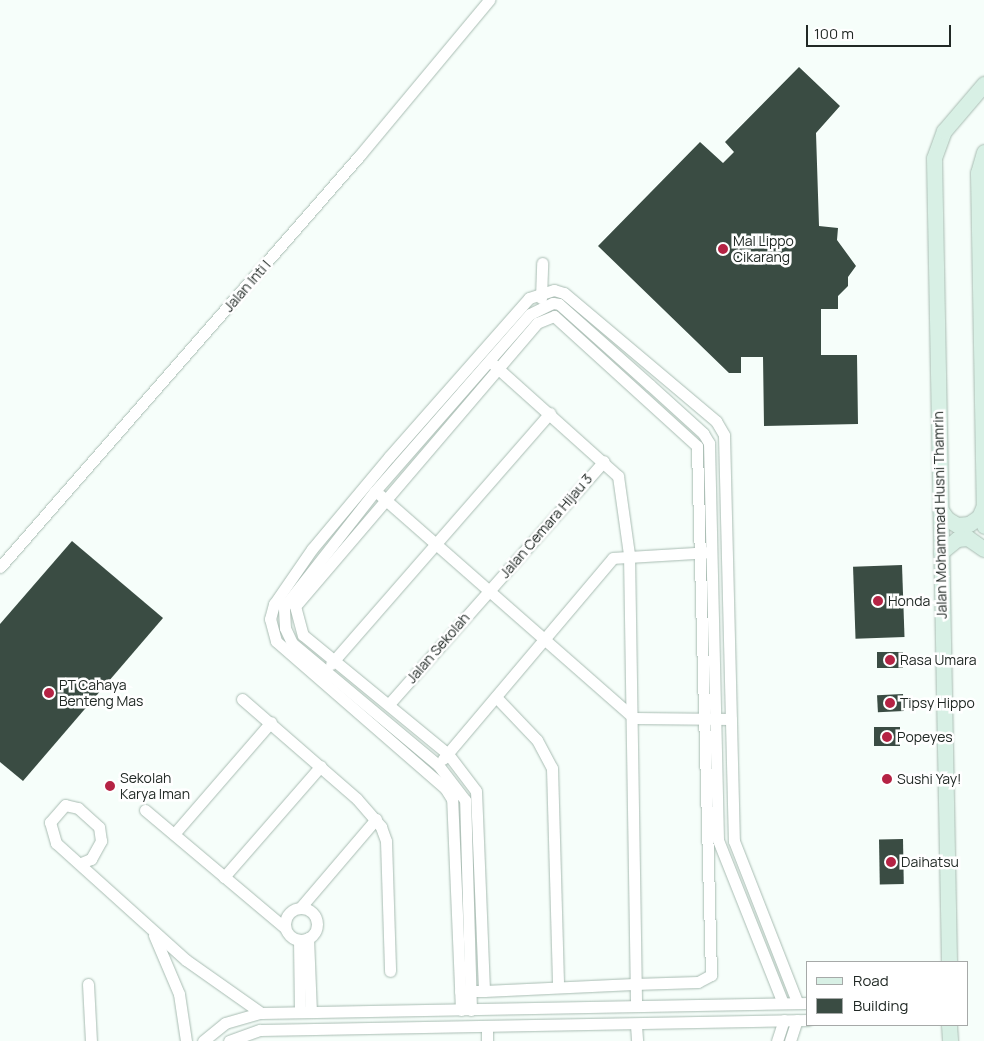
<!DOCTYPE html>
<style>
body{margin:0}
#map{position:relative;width:984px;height:1041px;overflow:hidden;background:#f6fefa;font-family:Manrope,sans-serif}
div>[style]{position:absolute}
.building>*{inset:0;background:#3a4c43;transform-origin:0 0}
.roads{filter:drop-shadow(0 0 1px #a8bcb2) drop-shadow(0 0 1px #a8bcb2)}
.street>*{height:11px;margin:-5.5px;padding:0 5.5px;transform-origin:5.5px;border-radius:5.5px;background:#fff}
.street>.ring{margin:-5.5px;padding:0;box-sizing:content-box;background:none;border:11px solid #fff;border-radius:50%}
.secondary>*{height:15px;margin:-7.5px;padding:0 7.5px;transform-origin:7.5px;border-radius:7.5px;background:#d8f0e5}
.dots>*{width:14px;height:14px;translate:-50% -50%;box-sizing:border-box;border:2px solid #fff;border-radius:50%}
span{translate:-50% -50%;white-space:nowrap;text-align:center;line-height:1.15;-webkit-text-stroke:5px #fff;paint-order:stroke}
.poi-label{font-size:14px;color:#212925}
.left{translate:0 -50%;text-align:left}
.street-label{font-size:14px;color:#212925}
.legend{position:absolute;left:806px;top:961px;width:162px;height:65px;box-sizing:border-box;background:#fff;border:1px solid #a6a9a8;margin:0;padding:6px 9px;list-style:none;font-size:15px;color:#212925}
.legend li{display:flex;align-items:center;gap:10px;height:25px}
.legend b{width:25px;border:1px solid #a6a9a8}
.scale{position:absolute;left:806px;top:25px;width:145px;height:22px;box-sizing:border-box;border:2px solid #212925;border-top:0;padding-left:6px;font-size:15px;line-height:18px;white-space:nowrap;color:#212925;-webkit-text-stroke:4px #fff;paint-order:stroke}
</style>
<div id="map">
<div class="building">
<div style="clip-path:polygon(799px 67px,840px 106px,816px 133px,819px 226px,838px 228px,837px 240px,856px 266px,848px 277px,848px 286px,838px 296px,838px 309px,821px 309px,821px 355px,857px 355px,858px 424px,764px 426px,763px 357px,741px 357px,741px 373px,729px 373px,598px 246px,700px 142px,723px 163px,734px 152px,725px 142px)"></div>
<div style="clip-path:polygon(72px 541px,163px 618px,23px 781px,0 762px,0 624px)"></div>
<div style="left:902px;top:565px;width:72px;height:49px;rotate:88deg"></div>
<div style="left:877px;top:652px;width:26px;height:16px"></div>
<div style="left:903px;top:694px;width:17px;height:26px;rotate:87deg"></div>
<div style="left:900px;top:727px;width:19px;height:26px;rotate:90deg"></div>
<div style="left:903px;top:839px;width:45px;height:24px;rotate:89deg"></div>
</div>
<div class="roads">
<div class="street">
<div style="left:541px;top:298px;width:35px;rotate:-88deg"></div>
<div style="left:493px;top:364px;width:168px;rotate:41.9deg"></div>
<div style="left:618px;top:476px;width:79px;rotate:82deg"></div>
<div style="left:629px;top:554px;width:452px;rotate:89.1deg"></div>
<div style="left:380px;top:495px;width:338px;rotate:41.3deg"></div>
<div style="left:634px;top:718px;width:97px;rotate:0.6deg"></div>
<div style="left:0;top:567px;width:547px;rotate:-48.85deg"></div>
<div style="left:360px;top:155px;width:202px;rotate:-50.2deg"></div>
<div style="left:331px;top:664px;width:333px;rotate:-48.9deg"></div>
<div style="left:496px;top:697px;width:59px;rotate:46.4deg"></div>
<div style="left:537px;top:740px;width:32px;rotate:62deg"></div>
<div style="left:552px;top:768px;width:219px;rotate:88.4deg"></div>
<div style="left:242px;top:699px;width:152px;rotate:41deg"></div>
<div style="left:357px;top:799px;width:37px;rotate:49deg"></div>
<div style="left:381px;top:827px;width:15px;rotate:70deg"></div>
<div style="left:386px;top:841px;width:130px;rotate:88.2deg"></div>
<div style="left:389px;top:704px;width:324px;rotate:-48.5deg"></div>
<div style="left:443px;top:759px;width:263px;rotate:-49.8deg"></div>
<div style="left:613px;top:558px;width:97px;rotate:-3.5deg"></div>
<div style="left:145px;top:810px;width:183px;rotate:40.1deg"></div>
<div style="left:174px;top:834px;width:148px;rotate:-49.1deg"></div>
<div style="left:81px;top:863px;width:11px;rotate:-22deg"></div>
<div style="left:91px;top:859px;width:21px;rotate:-61deg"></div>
<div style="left:101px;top:841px;width:14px;rotate:-98deg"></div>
<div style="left:99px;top:827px;width:28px;rotate:-138deg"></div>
<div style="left:78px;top:808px;width:13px;rotate:-167deg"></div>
<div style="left:65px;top:805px;width:23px;rotate:131deg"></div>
<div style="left:50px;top:822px;width:22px;rotate:74deg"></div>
<div style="left:56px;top:843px;width:175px;rotate:42deg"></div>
<div style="left:186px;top:960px;width:92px;rotate:35.2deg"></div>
<div style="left:224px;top:877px;width:147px;rotate:-48.9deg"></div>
<div style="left:300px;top:908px;width:117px;rotate:-49.5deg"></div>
<div class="ring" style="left:285px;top:908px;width:21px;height:21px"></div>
<div style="left:154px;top:935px;width:64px;rotate:67deg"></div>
<div style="left:179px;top:994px;width:48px;rotate:81.5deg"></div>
<div style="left:308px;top:938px;width:74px;rotate:87.7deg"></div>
<div style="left:299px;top:940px;width:72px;rotate:89.2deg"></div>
<div style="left:88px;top:984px;width:57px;rotate:87deg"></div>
<div style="left:460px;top:991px;width:24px"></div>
<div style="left:484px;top:991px;width:150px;rotate:-2.7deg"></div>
<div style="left:634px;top:984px;width:64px;rotate:-1.8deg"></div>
<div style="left:698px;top:982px;width:15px;rotate:-28deg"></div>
<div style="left:711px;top:975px;width:529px;rotate:-91.52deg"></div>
<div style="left:697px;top:446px;width:193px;rotate:-137.7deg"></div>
<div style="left:554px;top:316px;width:18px;rotate:158deg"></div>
<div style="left:537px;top:323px;width:372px;rotate:130.5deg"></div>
<div style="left:295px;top:606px;width:30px;rotate:75deg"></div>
<div style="left:303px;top:635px;width:188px;rotate:39.4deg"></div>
<div style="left:448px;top:754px;width:46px;rotate:52.9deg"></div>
<div style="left:476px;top:791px;width:200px;rotate:87.7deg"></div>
<div style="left:461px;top:1010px;width:211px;rotate:-92.4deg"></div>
<div style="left:452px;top:799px;width:13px;rotate:-122deg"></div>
<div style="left:445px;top:788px;width:224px;rotate:-139deg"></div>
<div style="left:276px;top:641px;width:23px;rotate:-105deg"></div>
<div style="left:270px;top:619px;width:16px;rotate:-75deg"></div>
<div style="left:274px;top:604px;width:67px;rotate:-55.4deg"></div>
<div style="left:312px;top:549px;width:120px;rotate:-50.1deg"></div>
<div style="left:389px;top:457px;width:212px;rotate:-48.6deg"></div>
<div style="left:529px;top:298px;width:26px;rotate:-18deg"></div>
<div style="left:554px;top:290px;width:10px;rotate:17deg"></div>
<div style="left:564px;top:293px;width:199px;rotate:40.1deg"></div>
<div style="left:716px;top:421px;width:16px;rotate:60deg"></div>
<div style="left:724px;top:435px;width:406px;rotate:88.6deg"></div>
<div style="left:734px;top:841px;width:173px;rotate:68.6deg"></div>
<div style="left:471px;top:1010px;width:210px;rotate:-91.6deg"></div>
<div style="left:465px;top:800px;width:44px;rotate:-127.6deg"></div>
<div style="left:438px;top:765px;width:190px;rotate:-140.1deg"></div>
<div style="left:292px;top:643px;width:17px;rotate:-115deg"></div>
<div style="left:285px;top:628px;width:21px;rotate:-93deg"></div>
<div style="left:284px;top:607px;width:147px;rotate:-51.9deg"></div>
<div style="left:375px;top:491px;width:235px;rotate:-48.8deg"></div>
<div style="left:530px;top:314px;width:25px;rotate:-26deg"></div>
<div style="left:553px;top:303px;width:6px;rotate:9deg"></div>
<div style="left:559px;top:304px;width:122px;rotate:41.7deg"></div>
<div style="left:650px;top:385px;width:72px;rotate:42.2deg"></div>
<div style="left:703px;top:433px;width:12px;rotate:59deg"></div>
<div style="left:709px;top:443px;width:397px;rotate:88.7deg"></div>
<div style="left:718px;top:840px;width:175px;rotate:68.3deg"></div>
<div style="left:636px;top:1025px;width:16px;rotate:86deg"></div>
<div style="left:487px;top:1027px;width:14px;rotate:90deg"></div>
<div style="left:203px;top:1041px;width:28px;rotate:-39deg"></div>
<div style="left:225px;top:1023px;width:37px;rotate:-16deg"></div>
<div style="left:261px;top:1013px;width:547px;rotate:-1.05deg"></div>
<div style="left:229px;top:1041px;width:33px;rotate:-20deg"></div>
<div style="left:260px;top:1030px;width:548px;rotate:-1.05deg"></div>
<div style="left:777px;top:1041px;width:22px;rotate:-72deg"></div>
<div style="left:790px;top:1041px;width:22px;rotate:-72deg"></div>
</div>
<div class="secondary">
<div style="left:984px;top:152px;width:22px;rotate:106deg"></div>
<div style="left:978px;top:173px;width:353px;rotate:89deg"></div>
<div style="left:940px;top:509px;width:12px;rotate:55deg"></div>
<div style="left:947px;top:519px;width:12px;rotate:31deg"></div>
<div style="left:957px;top:525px;width:12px;rotate:-5deg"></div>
<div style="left:969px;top:524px;width:12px;rotate:-35deg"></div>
<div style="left:979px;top:517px;width:12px;rotate:-66deg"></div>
<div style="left:941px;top:552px;width:21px;rotate:-39deg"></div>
<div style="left:957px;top:539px;width:11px;rotate:-5deg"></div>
<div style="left:968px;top:538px;width:19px;rotate:35deg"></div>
<div style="left:949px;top:962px;width:804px;rotate:-91.07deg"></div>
<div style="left:934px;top:158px;width:29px;rotate:-70deg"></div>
<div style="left:944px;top:131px;width:62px;rotate:-49.6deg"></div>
<div style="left:949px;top:1025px;width:16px;rotate:86deg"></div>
</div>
</div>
<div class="dots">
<div style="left:723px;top:249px;background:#b52344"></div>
<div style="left:878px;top:601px;background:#b52344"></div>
<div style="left:890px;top:660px;background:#b52344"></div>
<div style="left:49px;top:693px;background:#b52344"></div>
<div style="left:890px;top:703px;background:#b52344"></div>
<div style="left:887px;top:737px;background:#b52344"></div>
<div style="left:887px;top:779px;background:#b52344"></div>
<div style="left:110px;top:786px;background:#b52344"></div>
<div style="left:891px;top:862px;background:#b52344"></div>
</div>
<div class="poi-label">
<span class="left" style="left:733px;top:249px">Mal Lippo<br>Cikarang</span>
<span class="left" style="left:888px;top:601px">Honda</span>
<span class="left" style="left:900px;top:660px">Rasa Umara</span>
<span class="left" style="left:59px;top:693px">PT Cahaya<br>Benteng Mas</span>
<span class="left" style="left:900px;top:703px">Tipsy Hippo</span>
<span class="left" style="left:897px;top:737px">Popeyes</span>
<span class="left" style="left:120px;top:786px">Sekolah<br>Karya Iman</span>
<span class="left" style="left:897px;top:779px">Sushi Yay!</span>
<span class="left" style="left:901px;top:862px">Daihatsu</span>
</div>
<div class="street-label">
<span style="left:247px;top:286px;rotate:-49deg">Jalan Inti I</span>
<span style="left:940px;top:515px;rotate:-91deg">Jalan Mohammad Husni Thamrin</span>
<span style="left:546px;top:526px;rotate:-49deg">Jalan Cemara Hijau 3</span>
<span style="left:438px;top:648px;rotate:-49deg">Jalan Sekolah</span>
</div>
<ul class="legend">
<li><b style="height:6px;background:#d8f0e5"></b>Road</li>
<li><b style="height:14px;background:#3a4c43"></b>Building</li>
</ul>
<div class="scale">100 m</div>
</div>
